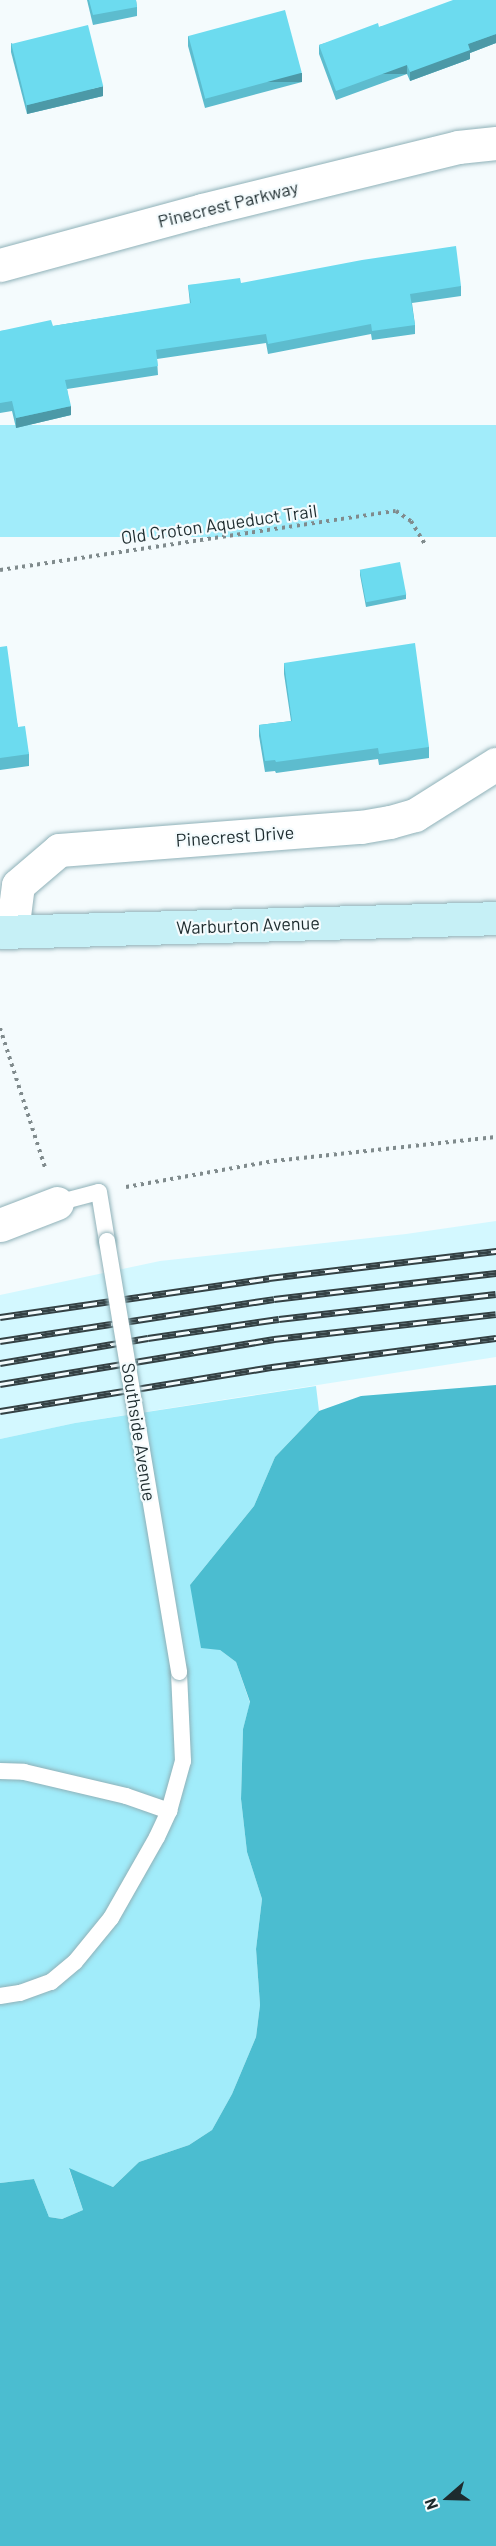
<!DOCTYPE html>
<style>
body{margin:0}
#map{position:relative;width:496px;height:2546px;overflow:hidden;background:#f4fbfd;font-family:Barlow,sans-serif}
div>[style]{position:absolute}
.built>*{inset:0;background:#d3f8ff}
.green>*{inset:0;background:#a1ecfa;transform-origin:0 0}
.water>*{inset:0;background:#4bbdd0}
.path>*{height:4px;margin-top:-2px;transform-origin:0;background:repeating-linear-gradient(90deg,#808b8d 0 3px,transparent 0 7.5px)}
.roads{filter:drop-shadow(0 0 2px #8fb1b8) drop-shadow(0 0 2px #8fb1b8)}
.lane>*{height:16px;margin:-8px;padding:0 8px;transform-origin:8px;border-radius:8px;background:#fff}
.street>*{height:33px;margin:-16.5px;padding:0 16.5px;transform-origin:16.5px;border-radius:16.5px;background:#fff}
.secondary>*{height:33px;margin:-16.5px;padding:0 16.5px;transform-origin:16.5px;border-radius:16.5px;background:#c6f0f6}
.rail>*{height:7px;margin-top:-3.5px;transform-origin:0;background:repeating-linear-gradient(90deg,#f4fbfd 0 14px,#344144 0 28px);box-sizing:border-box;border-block:2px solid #344144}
.bridges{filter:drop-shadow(0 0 2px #8fb1b8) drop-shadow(0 0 2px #8fb1b8)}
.lane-bridge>*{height:16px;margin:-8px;padding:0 8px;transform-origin:8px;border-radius:8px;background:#fff}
.wall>*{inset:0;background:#5dbcce}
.shaded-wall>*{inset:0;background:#4c99a7;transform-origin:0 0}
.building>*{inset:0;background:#6cdbef;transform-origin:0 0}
span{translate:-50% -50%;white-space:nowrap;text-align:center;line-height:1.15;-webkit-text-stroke:4.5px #f4fbfd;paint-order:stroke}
.street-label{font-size:18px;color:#1d2b2e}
.north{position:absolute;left:418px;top:2468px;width:60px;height:60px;-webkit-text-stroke:4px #f4fbfd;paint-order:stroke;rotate:250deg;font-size:16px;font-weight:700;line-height:24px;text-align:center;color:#1d2b2e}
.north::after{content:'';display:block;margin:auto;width:21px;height:27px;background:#1d2b2e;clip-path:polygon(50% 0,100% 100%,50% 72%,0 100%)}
</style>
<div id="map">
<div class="built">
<div style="clip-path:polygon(496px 1221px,496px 1357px,75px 1423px,0 1439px,0 1295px,160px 1261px,406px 1234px)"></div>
</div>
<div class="green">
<div style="left:496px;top:425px;width:112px;height:501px;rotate:90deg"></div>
<div style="clip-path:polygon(316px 1386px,319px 1411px,275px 1457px,254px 1506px,190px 1585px,220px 1650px,236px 1662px,250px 1703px,243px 1729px,241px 1799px,247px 1852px,262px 1899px,256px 1949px,260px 2005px,256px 2037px,232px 2094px,212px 2130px,189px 2145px,139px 2162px,113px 2187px,69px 2169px,83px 2210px,62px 2219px,49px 2217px,34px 2179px,0 2183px,0 1439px,75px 1423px)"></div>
</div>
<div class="water">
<div style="clip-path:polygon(496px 1385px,496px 2546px,0 2546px,0 2183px,34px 2179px,49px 2217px,62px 2219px,83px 2210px,69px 2168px,113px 2187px,139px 2162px,189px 2145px,212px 2130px,232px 2094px,256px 2037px,260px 2005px,256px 1949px,262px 1899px,247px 1852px,241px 1799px,243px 1729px,250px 1702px,236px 1662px,220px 1650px,201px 1648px,190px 1585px,254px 1506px,275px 1457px,319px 1411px,361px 1396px)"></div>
</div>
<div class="path">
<div style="left:0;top:570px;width:400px;rotate:-8.5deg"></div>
<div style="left:396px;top:511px;width:18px;rotate:34deg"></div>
<div style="left:411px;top:521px;width:27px;rotate:59deg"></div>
<div style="left:0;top:1028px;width:149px;rotate:72.1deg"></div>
<div style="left:126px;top:1187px;width:150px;rotate:-10deg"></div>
<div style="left:274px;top:1161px;width:223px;rotate:-6.2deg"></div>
</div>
<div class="roads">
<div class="lane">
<div style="left:57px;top:1203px;width:43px;rotate:-14.7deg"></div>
<div style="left:99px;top:1192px;width:50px;rotate:80.7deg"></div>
<div style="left:0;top:1771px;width:24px;rotate:2deg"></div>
<div style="left:24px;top:1772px;width:105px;rotate:13.2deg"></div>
<div style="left:126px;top:1796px;width:46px;rotate:19.2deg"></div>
<div style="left:0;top:1996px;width:20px;rotate:-9deg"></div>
<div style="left:20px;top:1993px;width:33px;rotate:-20deg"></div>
<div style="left:51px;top:1982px;width:31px;rotate:-40deg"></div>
<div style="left:75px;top:1962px;width:57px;rotate:-50.7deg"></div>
<div style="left:111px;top:1918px;width:93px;rotate:-60.4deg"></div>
<div style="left:157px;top:1837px;width:29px;rotate:-65deg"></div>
<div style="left:169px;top:1811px;width:52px;rotate:-74.4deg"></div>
<div style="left:183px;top:1761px;width:89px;rotate:-92.6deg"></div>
</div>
<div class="street">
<div style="left:0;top:265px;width:209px;rotate:-15.2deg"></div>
<div style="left:202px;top:210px;width:264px;rotate:-13.8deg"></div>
<div style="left:458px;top:147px;width:38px;rotate:-6deg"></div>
<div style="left:12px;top:931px;width:46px;rotate:-82.6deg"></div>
<div style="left:18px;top:885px;width:54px;rotate:-40.5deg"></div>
<div style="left:59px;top:850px;width:303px;rotate:-4.4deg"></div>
<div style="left:361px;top:827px;width:29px;rotate:-10deg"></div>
<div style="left:390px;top:822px;width:26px;rotate:-16deg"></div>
<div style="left:415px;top:815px;width:96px;rotate:-32.2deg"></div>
<div style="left:0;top:1225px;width:61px;rotate:-21.1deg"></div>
</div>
<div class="secondary">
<div style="left:0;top:932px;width:496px;rotate:-1.6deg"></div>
</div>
</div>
<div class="rail">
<div style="left:0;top:1317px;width:272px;rotate:-8.2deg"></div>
<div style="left:269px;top:1278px;width:229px;rotate:-6.8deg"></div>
<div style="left:0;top:1341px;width:277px;rotate:-8.7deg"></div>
<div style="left:274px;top:1299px;width:224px;rotate:-6.7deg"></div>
<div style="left:0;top:1363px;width:150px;rotate:-9.6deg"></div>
<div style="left:148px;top:1338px;width:132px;rotate:-8.3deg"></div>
<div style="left:279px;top:1319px;width:218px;rotate:-6.6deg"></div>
<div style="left:0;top:1384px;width:278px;rotate:-9.3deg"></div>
<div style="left:274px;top:1339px;width:223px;rotate:-6.4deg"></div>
<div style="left:0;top:1411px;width:276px;rotate:-9.2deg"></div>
<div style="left:272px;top:1367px;width:226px;rotate:-7.4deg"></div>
</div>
<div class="bridges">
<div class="lane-bridge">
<div style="left:107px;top:1241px;width:437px;rotate:80.5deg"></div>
</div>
</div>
<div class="wall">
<div style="clip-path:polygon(87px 0,136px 0,137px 7px,137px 16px,93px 25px)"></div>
<div style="clip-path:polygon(496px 0,496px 43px,470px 53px,470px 59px,410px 81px,407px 74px,336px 100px,319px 54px,319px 45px,379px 27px)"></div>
<div style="clip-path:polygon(188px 36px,302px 82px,205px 108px,188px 46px)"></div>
<div style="clip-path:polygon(11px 43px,103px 96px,27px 114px,11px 52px)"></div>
<div style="clip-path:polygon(241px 283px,461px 286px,461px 296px,412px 303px,415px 325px,415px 334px,372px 340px,371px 334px,268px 354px,266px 343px,157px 359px,158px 375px,67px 389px,71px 415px,16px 428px,12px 411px,0 413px,0 331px,53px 326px,190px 304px,188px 285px)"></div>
<div style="clip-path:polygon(360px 570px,406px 594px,406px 599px,366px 607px,360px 575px)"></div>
<div style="clip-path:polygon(0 647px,18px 727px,29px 754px,29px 766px,0 770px)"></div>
<div style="clip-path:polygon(284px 663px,429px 747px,429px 758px,379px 765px,378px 759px,276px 773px,275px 771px,265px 772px,259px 736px,259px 725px,291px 721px,284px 674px)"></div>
</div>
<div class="shaded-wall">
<div style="clip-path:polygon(496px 34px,496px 43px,470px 53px,470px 59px,410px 81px,410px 72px,468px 44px)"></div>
<div style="left:407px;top:65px;width:9px;height:76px;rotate:90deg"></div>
<div style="left:302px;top:73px;width:9px;height:100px;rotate:90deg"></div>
<div style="clip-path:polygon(103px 86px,103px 96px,27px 114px,27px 105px)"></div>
<div style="clip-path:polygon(71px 406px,71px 415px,16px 428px,16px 418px)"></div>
</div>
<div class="building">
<div style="clip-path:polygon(89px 0,136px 0,137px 7px,93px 15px)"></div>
<div style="clip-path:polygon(453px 0,496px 0,496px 34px,468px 44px,470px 50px,410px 72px,407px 65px,336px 91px,319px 45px,378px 23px,379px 27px)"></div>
<div style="left:285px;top:10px;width:65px;height:100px;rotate:75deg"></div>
<div style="left:88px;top:25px;width:63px;height:79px;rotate:76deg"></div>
<div style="clip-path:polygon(456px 246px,461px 286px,410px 294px,415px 325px,372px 331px,371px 324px,268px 344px,266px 334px,156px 350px,158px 366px,65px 380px,71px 406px,16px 418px,12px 401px,0 403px,0 331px,51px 320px,53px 326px,191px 303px,188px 285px,240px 278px,241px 283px,362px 260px)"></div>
<div style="left:400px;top:562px;width:33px;height:41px;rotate:79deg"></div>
<div style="clip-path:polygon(415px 643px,429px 747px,379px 754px,378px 748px,276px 762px,275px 760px,265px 761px,259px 725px,292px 721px,284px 663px)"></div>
<div style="clip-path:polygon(7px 646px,18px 727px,25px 726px,29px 754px,0 758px,0 647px)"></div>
</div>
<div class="street-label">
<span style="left:228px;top:204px;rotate:-14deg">Pinecrest Parkway</span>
<span style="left:219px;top:524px;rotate:-8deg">Old Croton Aqueduct Trail</span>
<span style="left:235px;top:836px;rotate:-4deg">Pinecrest Drive</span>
<span style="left:248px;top:925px;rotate:-2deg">Warburton Avenue</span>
<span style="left:139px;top:1432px;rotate:81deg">Southside Avenue</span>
</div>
<div class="north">N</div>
</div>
